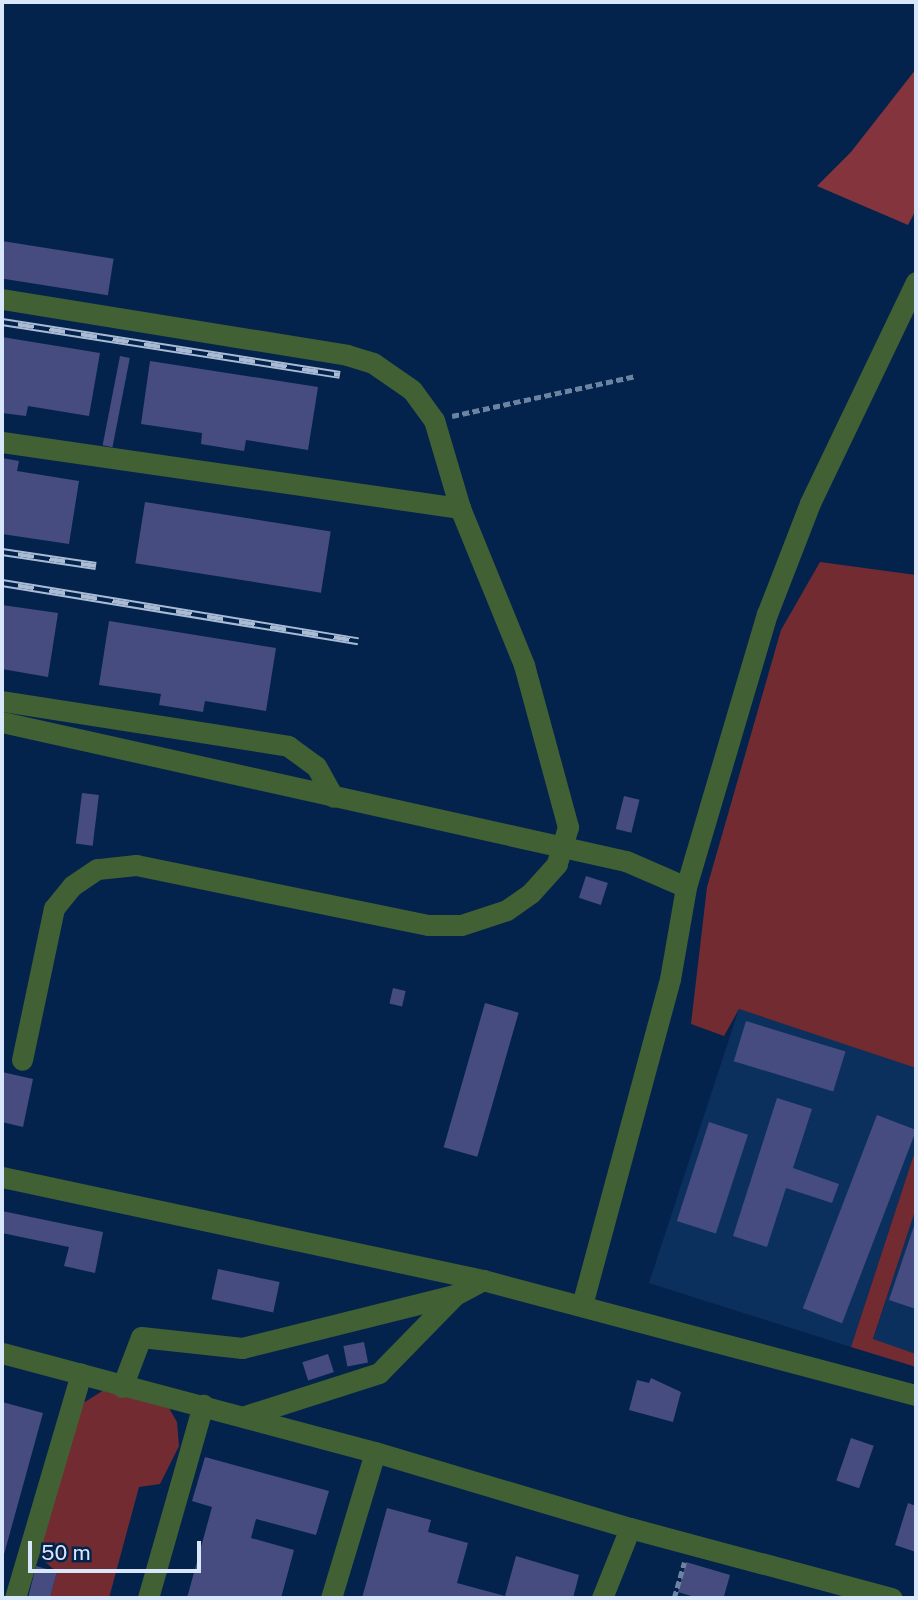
<!DOCTYPE html>
<style>
body{margin:0}
#map{position:relative;width:918px;height:1600px;overflow:hidden;background:#04234c;font-family:"Public Sans",sans-serif}
div>[style]{position:absolute}
.built>*{inset:0;background:#0c305e}
.green>*{inset:0;background:#732b32}
.forest>*{inset:0;background:#84343c}
.building>*{inset:0;background:#464c7f;transform-origin:0 0}
.path>*{height:4.5px;margin-top:-2.25px;transform-origin:0;background:repeating-linear-gradient(90deg,#6c83a2 0 7px,transparent 0 10.5px)}
.minor>*{height:21px;margin:-10.5px;padding:0 10.5px;transform-origin:10.5px;border-radius:10.5px;background:#416034}
.rail>*{height:8px;margin-top:-4px;transform-origin:0;background:repeating-linear-gradient(90deg,#04234c 0 16px,#aabcd5 0 32px);box-sizing:border-box;border-block:2px solid #aabcd5}
span{translate:-50% -50%;white-space:nowrap;text-align:center;line-height:1.15;-webkit-text-stroke:5px #04234c;paint-order:stroke}
.frame{position:absolute;inset:0;border:4px solid #d8e7fc;pointer-events:none}
.scale{position:absolute;left:28px;top:1541px;width:173px;height:32px;box-sizing:border-box;border:4px solid #d8e7fc;border-top:0;padding-left:9px;font-size:21px;line-height:24px;white-space:nowrap;color:#d8e7fc;-webkit-text-stroke:5px #04234c;paint-order:stroke}
</style>
<div id="map">
<div class="built">
<div style="clip-path:polygon(739px 1009px,916px 1068px,916px 1148px,851px 1347px,649px 1283px)"></div>
<div style="clip-path:polygon(916px 1208px,916px 1354px,873px 1340px)"></div>
</div>
<div class="green">
<div style="clip-path:polygon(820px 562px,916px 575px,916px 1068px,739px 1009px,724px 1036px,691px 1024px,707px 887px,781px 630px)"></div>
<div style="clip-path:polygon(916px 1148px,916px 1208px,873px 1339px,916px 1354px,916px 1367px,851px 1347px)"></div>
<div style="clip-path:polygon(104px 1390px,169px 1408px,177px 1422px,179px 1446px,160px 1484px,139px 1487px,109px 1598px,50px 1598px,57px 1572px,38px 1556px,37px 1544px,80px 1405px)"></div>
</div>
<div class="forest">
<div style="clip-path:polygon(916px 69px,916px 210px,908px 225px,817px 186px,851px 152px)"></div>
</div>
<div class="building">
<div style="left:2px;top:241px;width:113px;height:37px;rotate:9deg"></div>
<div style="clip-path:polygon(2px 337px,100px 353px,89px 416px,28px 406px,26px 416px,2px 413px)"></div>
<div style="left:120px;top:356px;width:10px;height:91px;rotate:11deg"></div>
<div style="clip-path:polygon(150px 361px,318px 387px,308px 450px,246px 440px,244px 451px,201px 444px,202px 433px,141px 424px)"></div>
<div style="clip-path:polygon(2px 458px,19px 461px,17px 471px,79px 481px,69px 544px,2px 534px)"></div>
<div style="left:145px;top:502px;width:188px;height:62px;rotate:9deg"></div>
<div style="clip-path:polygon(2px 605px,58px 613px,48px 677px,2px 669px)"></div>
<div style="clip-path:polygon(109px 621px,276px 648px,266px 711px,205px 701px,203px 712px,159px 705px,161px 694px,99px 685px)"></div>
<div style="left:82px;top:793px;width:17px;height:51px;rotate:7deg"></div>
<div style="left:624px;top:796px;width:16px;height:34px;rotate:14deg"></div>
<div style="left:586px;top:876px;width:23px;height:23px;rotate:18deg"></div>
<div style="left:393px;top:988px;width:13px;height:16px;rotate:13deg"></div>
<div style="left:485px;top:1003px;width:35px;height:150px;rotate:16deg"></div>
<div style="left:746px;top:1021px;width:104px;height:42px;rotate:17deg"></div>
<div style="clip-path:polygon(2px 1072px,33px 1079px,23px 1127px,2px 1122px)"></div>
<div style="clip-path:polygon(777px 1098px,812px 1109px,793px 1168px,839px 1184px,832px 1203px,786px 1188px,767px 1247px,733px 1236px)"></div>
<div style="left:877px;top:1115px;width:42px;height:207px;rotate:21deg"></div>
<div style="left:709px;top:1122px;width:41px;height:104px;rotate:18deg"></div>
<div style="clip-path:polygon(2px 1211px,103px 1232px,95px 1273px,64px 1266px,69px 1247px,2px 1233px)"></div>
<div style="clip-path:polygon(916px 1220px,916px 1309px,889px 1300px)"></div>
<div style="left:218px;top:1269px;width:63px;height:31px;rotate:12deg"></div>
<div style="left:364px;top:1342px;width:21px;height:21px;rotate:79deg"></div>
<div style="left:328px;top:1354px;width:19px;height:27px;rotate:72deg"></div>
<div style="clip-path:polygon(651px 1378px,681px 1392px,673px 1422px,629px 1410px,637px 1380px,649px 1383px)"></div>
<div style="clip-path:polygon(2px 1402px,43px 1413px,3px 1558px,2px 1558px)"></div>
<div style="left:851px;top:1438px;width:24px;height:45px;rotate:19deg"></div>
<div style="clip-path:polygon(205px 1457px,329px 1491px,316px 1535px,256px 1519px,251px 1538px,294px 1550px,281px 1598px,187px 1598px,212px 1507px,192px 1501px)"></div>
<div style="clip-path:polygon(908px 1503px,916px 1506px,916px 1552px,895px 1545px)"></div>
<div style="clip-path:polygon(387px 1508px,431px 1520px,428px 1532px,468px 1543px,457px 1583px,505px 1596px,516px 1556px,579px 1575px,573px 1598px,362px 1598px)"></div>
<div style="clip-path:polygon(686px 1562px,730px 1575px,724px 1596px,729px 1598px,698px 1598px,678px 1592px)"></div>
<div style="clip-path:polygon(36px 1566px,57px 1572px,50px 1598px,28px 1598px)"></div>
</div>
<div class="path">
<div style="left:452px;top:416px;width:188px;rotate:-12.3deg"></div>
<div style="left:674px;top:1598px;width:37px;rotate:-74deg"></div>
</div>
<div class="minor">
<div style="left:2px;top:299px;width:350px;rotate:9.2deg"></div>
<div style="left:347px;top:355px;width:27px;rotate:17deg"></div>
<div style="left:373px;top:363px;width:47px;rotate:34.7deg"></div>
<div style="left:412px;top:390px;width:37px;rotate:54deg"></div>
<div style="left:434px;top:420px;width:92px;rotate:73.5deg"></div>
<div style="left:460px;top:508px;width:170px;rotate:67.8deg"></div>
<div style="left:524px;top:665px;width:168px;rotate:74.8deg"></div>
<div style="left:568px;top:827px;width:39px;rotate:107deg"></div>
<div style="left:557px;top:864px;width:39px;rotate:132deg"></div>
<div style="left:531px;top:893px;width:29px;rotate:145deg"></div>
<div style="left:507px;top:910px;width:48px;rotate:161.9deg"></div>
<div style="left:461px;top:925px;width:33px;rotate:180deg"></div>
<div style="left:428px;top:925px;width:298px;rotate:-168.4deg"></div>
<div style="left:136px;top:865px;width:39px;rotate:174deg"></div>
<div style="left:97px;top:869px;width:30px;rotate:146deg"></div>
<div style="left:72px;top:886px;width:28px;rotate:129deg"></div>
<div style="left:54px;top:908px;width:155px;rotate:101.9deg"></div>
<div style="left:2px;top:442px;width:463px;rotate:8.2deg"></div>
<div style="left:2px;top:701px;width:290px;rotate:8.9deg"></div>
<div style="left:288px;top:746px;width:34px;rotate:36deg"></div>
<div style="left:316px;top:766px;width:35px;rotate:61deg"></div>
<div style="left:2px;top:722px;width:639px;rotate:12.56deg"></div>
<div style="left:626px;top:861px;width:65px;rotate:23.4deg"></div>
<div style="left:2px;top:1177px;width:492px;rotate:12.1deg"></div>
<div style="left:483px;top:1280px;width:448px;rotate:14.9deg"></div>
<div style="left:582px;top:1305px;width:338px;rotate:-74.9deg"></div>
<div style="left:670px;top:979px;width:93px;rotate:-80.1deg"></div>
<div style="left:686px;top:887px;width:285px;rotate:-73.5deg"></div>
<div style="left:767px;top:614px;width:119px;rotate:-68.8deg"></div>
<div style="left:810px;top:503px;width:245px;rotate:-64.4deg"></div>
<div style="left:2px;top:1353px;width:386px;rotate:14.9deg"></div>
<div style="left:375px;top:1452px;width:266px;rotate:16.6deg"></div>
<div style="left:630px;top:1528px;width:271px;rotate:15deg"></div>
<div style="left:122px;top:1387px;width:53px;rotate:-69.2deg"></div>
<div style="left:141px;top:1337px;width:102px;rotate:6.2deg"></div>
<div style="left:242px;top:1348px;width:219px;rotate:-14deg"></div>
<div style="left:455px;top:1295px;width:32px;rotate:-28deg"></div>
<div style="left:245px;top:1416px;width:141px;rotate:-17.8deg"></div>
<div style="left:379px;top:1373px;width:109px;rotate:-45.7deg"></div>
<div style="left:15px;top:1598px;width:234px;rotate:-73.6deg"></div>
<div style="left:148px;top:1598px;width:201px;rotate:-74.1deg"></div>
<div style="left:331px;top:1598px;width:152px;rotate:-73.2deg"></div>
<div style="left:602px;top:1598px;width:75px;rotate:-68.2deg"></div>
</div>
<div class="rail">
<div style="left:2px;top:322px;width:342px;rotate:8.9deg"></div>
<div style="left:2px;top:552px;width:95px;rotate:8.5deg"></div>
<div style="left:2px;top:583px;width:361px;rotate:9.3deg"></div>
</div>
<div class="frame"></div>
<div class="scale">50 m</div>
</div>
